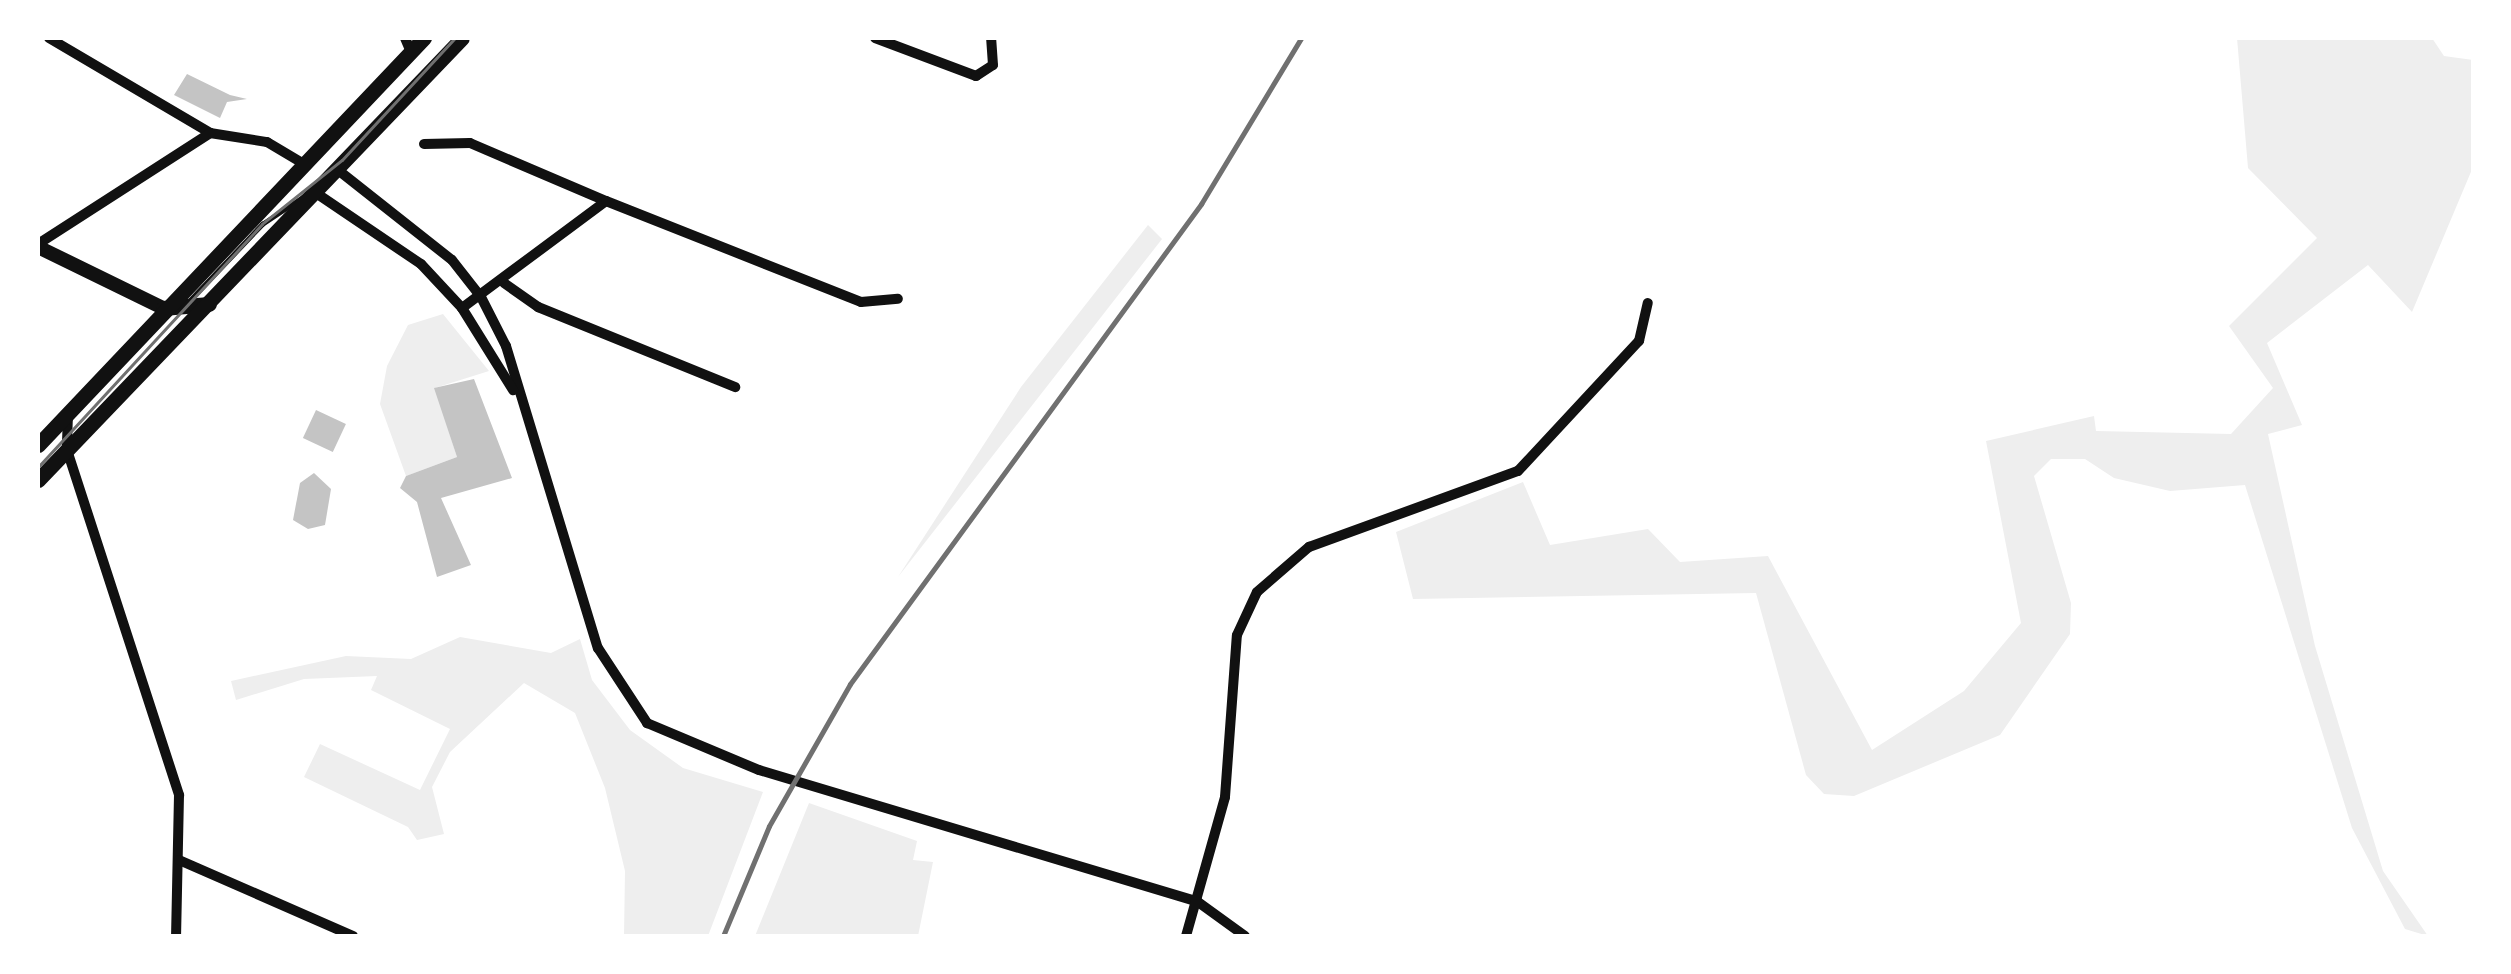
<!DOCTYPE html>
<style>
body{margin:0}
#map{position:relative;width:2511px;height:974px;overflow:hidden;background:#fff;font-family:"Open Sans",sans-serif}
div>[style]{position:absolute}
.green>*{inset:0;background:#eee}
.building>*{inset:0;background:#c4c4c4;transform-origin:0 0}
.service>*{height:5px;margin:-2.5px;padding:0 2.5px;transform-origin:2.5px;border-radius:2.5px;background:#111}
.minor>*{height:10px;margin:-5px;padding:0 5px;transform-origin:5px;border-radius:5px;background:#111}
.tertiary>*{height:14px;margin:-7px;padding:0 7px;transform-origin:7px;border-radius:7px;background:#111}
.secondary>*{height:15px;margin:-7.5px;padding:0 7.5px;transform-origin:7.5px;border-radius:7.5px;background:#111}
.tram>*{height:2.5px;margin:-1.25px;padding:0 1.25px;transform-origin:1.25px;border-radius:1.25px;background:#707070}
.rail>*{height:5px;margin:-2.5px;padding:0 2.5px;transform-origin:2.5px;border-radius:2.5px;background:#707070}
span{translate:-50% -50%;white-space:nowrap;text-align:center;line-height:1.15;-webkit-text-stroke:8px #fff;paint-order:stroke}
.frame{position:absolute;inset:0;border:40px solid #fff;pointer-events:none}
</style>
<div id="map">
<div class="green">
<div style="clip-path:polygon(2237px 38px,2432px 38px,2444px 56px,2473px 60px,2473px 167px,2412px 312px,2368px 265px,2267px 343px,2302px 425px,2268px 434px,2315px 646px,2383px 871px,2428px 936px,2405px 929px,2352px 828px,2245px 485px,2170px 491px,2114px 478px,2085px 459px,2051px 459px,2034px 476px,2071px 603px,2070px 634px,2000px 735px,1854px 796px,1824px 794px,1806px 775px,1756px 593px,1413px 599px,1396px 532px,1523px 482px,1550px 545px,1648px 529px,1680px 562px,1768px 556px,1872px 750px,1964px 691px,2021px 623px,1986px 441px,2094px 416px,2096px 431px,2231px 434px,2273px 388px,2229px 326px,2317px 238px,2248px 168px)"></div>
<div style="clip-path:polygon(1148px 225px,1162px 239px,898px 577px,1021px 387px)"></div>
<div style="clip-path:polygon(443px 314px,489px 371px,435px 388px,457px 457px,406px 476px,380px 404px,387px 366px,408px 325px)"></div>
<div style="clip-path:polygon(460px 637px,551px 653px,580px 639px,592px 680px,630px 730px,683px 768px,763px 792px,708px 936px,624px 936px,625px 871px,605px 788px,575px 713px,524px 683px,450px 752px,432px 787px,444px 834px,417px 840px,408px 827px,304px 777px,320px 744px,420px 790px,450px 729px,371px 690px,377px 676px,304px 679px,236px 700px,231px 681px,346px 656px,411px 659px)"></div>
<div style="clip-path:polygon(809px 803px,917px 841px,913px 860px,933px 862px,918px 936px,755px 936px)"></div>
</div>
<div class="building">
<div style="clip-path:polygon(187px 74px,230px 95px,247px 99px,227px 102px,220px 118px,174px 95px)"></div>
<div style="clip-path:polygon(474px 379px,512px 478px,441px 498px,471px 565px,437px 577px,417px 502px,400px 488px,406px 476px,457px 457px,434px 388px)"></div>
<div style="left:316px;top:410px;width:33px;height:31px;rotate:25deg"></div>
<div style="clip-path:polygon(314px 473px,331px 489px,325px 525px,308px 529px,293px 520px,300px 483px)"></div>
</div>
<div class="service">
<div style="left:188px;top:302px;width:108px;rotate:-46.5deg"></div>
<div style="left:262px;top:224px;width:50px;rotate:-33.7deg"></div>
</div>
<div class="minor">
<div style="left:49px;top:38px;width:187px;rotate:30.5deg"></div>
<div style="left:210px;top:133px;width:58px;rotate:9deg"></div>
<div style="left:267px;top:142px;width:43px;rotate:30.7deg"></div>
<div style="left:405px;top:38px;width:15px;rotate:67deg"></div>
<div style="left:875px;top:38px;width:108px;rotate:20.6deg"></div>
<div style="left:976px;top:76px;width:20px;rotate:-33deg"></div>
<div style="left:993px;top:65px;width:27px;rotate:-94deg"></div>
<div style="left:424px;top:144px;width:46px;rotate:-1.2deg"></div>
<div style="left:470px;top:143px;width:148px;rotate:23.1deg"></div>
<div style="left:338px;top:170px;width:145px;rotate:38.3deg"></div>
<div style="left:452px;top:260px;width:47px;rotate:51.9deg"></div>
<div style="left:481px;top:297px;width:55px;rotate:63deg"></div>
<div style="left:506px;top:346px;width:316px;rotate:73.1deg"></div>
<div style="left:598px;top:648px;width:90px;rotate:56.8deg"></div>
<div style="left:647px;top:723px;width:121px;rotate:22.8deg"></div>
<div style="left:759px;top:770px;width:458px;rotate:16.7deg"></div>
<div style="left:1198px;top:902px;width:58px;rotate:35.9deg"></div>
<div style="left:316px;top:193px;width:127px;rotate:34.1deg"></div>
<div style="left:421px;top:264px;width:60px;rotate:47deg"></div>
<div style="left:462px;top:308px;width:97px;rotate:58.1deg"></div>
<div style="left:38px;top:244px;width:205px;rotate:-32.8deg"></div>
<div style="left:504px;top:283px;width:42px;rotate:35.2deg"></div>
<div style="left:538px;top:307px;width:213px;rotate:22.1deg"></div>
<div style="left:462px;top:308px;width:179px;rotate:-36.6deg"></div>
<div style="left:606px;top:201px;width:274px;rotate:21.6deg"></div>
<div style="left:861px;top:302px;width:37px;rotate:-5deg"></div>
<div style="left:68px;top:414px;width:36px;rotate:92deg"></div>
<div style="left:67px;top:450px;width:363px;rotate:72deg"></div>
<div style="left:179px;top:795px;width:141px;rotate:91.2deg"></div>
<div style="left:179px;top:860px;width:190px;rotate:23.6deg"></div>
<div style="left:1186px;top:936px;width:144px;rotate:-74.3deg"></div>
<div style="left:1225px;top:797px;width:162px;rotate:-85.8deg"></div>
<div style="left:1237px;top:635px;width:47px;rotate:-65.1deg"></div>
<div style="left:1257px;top:592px;width:69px;rotate:-40.9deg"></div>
<div style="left:1309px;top:547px;width:222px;rotate:-20deg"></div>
<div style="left:1518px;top:471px;width:178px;rotate:-47.1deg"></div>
<div style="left:1639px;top:341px;width:39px;rotate:-77deg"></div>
</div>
<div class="tertiary">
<div style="left:38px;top:247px;width:139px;rotate:26deg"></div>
</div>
<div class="secondary">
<div style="left:163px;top:308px;width:46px;rotate:-5deg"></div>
<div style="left:38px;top:445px;width:561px;rotate:-46.52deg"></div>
<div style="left:38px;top:480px;width:612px;rotate:-46.19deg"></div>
</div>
<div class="tram">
<div style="left:38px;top:467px;width:330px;rotate:-47.3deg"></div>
<div style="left:262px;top:224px;width:102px;rotate:-38.7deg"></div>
<div style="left:342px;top:160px;width:166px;rotate:-47.2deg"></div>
</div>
<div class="rail">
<div style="left:723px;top:936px;width:119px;rotate:-67.3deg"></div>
<div style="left:769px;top:826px;width:163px;rotate:-60.3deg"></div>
<div style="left:850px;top:684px;width:595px;rotate:-53.82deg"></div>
<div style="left:1201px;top:204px;width:194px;rotate:-58.9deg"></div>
</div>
<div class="frame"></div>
</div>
